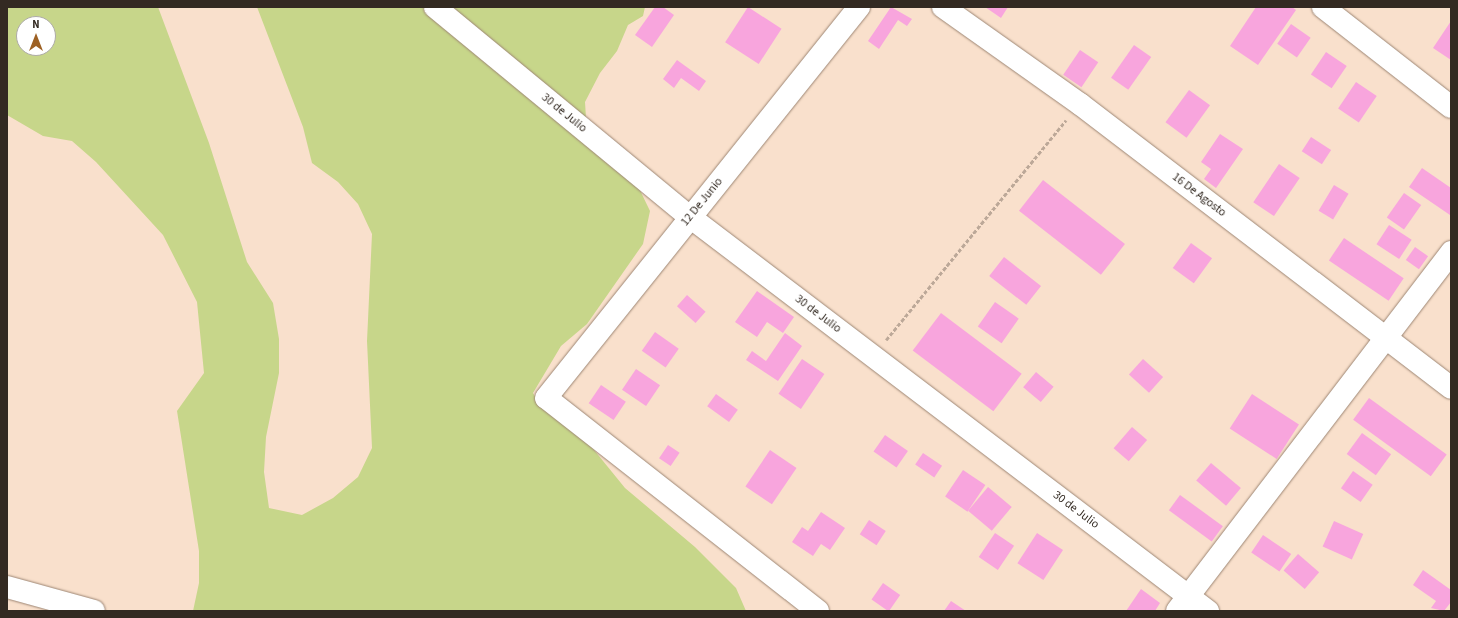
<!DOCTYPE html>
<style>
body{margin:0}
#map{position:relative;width:1458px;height:618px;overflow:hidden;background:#f9e0cc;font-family:"Source Sans 3",sans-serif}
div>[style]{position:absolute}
.green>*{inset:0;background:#c7d68a}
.building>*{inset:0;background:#f8a5dd;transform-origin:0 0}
.path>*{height:2.5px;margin-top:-1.25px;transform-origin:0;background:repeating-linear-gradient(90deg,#bca898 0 4px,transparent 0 6px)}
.roads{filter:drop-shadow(0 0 1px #9d8674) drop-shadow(0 0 1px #9d8674)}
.minor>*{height:22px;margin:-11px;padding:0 11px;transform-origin:11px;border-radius:11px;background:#fff}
span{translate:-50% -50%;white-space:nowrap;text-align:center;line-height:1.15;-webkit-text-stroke:3.5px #fff;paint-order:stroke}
.street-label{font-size:12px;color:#332a22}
.frame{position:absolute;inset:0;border:8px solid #332a22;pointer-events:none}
.north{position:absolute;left:16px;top:16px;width:40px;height:40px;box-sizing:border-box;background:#fff;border:1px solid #adaaa7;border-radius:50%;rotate:0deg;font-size:11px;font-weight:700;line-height:16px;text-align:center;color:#332a22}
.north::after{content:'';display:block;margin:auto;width:14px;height:18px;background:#9d6124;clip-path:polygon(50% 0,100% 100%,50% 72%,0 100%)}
</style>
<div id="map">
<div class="green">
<div style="clip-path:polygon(evenodd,7px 7px,158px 7px,209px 143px,247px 262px,273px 303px,279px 339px,279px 373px,266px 437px,264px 472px,269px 508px,302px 515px,333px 498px,358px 477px,372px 448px,367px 341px,372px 234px,358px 204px,338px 182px,312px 163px,303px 127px,257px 7px,645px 7px,643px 16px,628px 25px,617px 51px,600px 73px,585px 102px,587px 134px,636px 182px,650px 211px,643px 244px,587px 324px,561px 346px,533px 393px,542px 408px,590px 445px,625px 488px,695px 547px,736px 588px,746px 611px,193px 611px,199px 583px,199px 551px,177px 411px,204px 373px,197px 302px,163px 235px,96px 162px,72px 141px,43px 136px,7px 115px,7px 7px,24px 24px,48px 24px,48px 48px,24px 48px,24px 24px)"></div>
</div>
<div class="building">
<div style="clip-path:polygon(655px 7px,663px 7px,674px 15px,652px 47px,635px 35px)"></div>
<div style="left:748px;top:7px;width:40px;height:42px;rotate:33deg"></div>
<div style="clip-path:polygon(891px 7px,912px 19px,907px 26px,898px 20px,879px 49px,868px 41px)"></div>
<div style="clip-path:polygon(985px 7px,1008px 7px,1001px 18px)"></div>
<div style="clip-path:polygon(1256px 7px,1292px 7px,1296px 10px,1258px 65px,1230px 46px)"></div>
<div style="clip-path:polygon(1451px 21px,1451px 60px,1433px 48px)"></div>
<div style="left:1291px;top:24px;width:24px;height:24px;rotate:35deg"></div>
<div style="left:1134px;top:45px;width:21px;height:40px;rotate:35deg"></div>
<div style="left:1080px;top:50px;width:22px;height:30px;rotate:34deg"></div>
<div style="left:1326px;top:52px;width:25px;height:27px;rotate:34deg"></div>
<div style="clip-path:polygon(677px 60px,706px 81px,699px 91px,681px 78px,674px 88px,663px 79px)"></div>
<div style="left:1356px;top:82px;width:25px;height:32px;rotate:34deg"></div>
<div style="left:1189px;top:90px;width:26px;height:40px;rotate:36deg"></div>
<div style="clip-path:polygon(1220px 134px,1243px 149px,1216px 188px,1204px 179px,1211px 169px,1201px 162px)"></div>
<div style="left:1311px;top:137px;width:24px;height:17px;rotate:33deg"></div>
<div style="left:1279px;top:164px;width:25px;height:46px;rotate:34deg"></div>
<div style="clip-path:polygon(1422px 168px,1451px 188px,1450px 215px,1409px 187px)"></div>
<div style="left:1043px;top:180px;width:104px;height:39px;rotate:38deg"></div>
<div style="left:1334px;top:185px;width:17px;height:30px;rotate:31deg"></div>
<div style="left:1404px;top:193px;width:21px;height:30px;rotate:35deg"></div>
<div style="left:1389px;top:225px;width:27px;height:23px;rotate:33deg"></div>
<div style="left:1344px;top:238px;width:72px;height:27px;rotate:34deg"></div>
<div style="left:1191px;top:243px;width:26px;height:31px;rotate:36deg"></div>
<div style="left:1415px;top:247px;width:16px;height:16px;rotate:35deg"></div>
<div style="left:1004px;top:257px;width:47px;height:24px;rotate:38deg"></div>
<div style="clip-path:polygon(757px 291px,794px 317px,783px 333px,767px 322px,757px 337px,735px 322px)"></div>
<div style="left:687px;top:295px;width:25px;height:15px;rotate:42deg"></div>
<div style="left:995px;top:302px;width:29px;height:30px;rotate:35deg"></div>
<div style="left:941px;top:313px;width:101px;height:47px;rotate:37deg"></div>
<div style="left:655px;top:332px;width:29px;height:23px;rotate:35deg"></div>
<div style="clip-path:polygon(785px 333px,802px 346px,778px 381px,746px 360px,752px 351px,766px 361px)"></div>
<div style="left:802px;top:359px;width:27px;height:42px;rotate:34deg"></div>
<div style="left:1143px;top:359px;width:27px;height:21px;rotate:42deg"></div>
<div style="left:636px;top:369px;width:29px;height:25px;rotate:34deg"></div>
<div style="left:1036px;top:372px;width:23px;height:20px;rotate:40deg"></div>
<div style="left:601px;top:385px;width:30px;height:22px;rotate:34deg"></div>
<div style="left:716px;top:394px;width:27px;height:15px;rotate:36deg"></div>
<div style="left:1252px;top:394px;width:56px;height:41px;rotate:33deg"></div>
<div style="left:1369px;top:398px;width:96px;height:27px;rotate:36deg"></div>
<div style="left:1132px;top:427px;width:20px;height:28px;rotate:41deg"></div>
<div style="left:1362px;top:433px;width:36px;height:26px;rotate:36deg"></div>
<div style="left:885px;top:435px;width:28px;height:20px;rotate:35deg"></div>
<div style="left:668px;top:445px;width:14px;height:16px;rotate:34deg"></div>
<div style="left:770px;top:450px;width:32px;height:44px;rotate:34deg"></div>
<div style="left:923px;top:453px;width:23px;height:14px;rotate:34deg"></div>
<div style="left:1211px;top:463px;width:39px;height:23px;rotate:40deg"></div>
<div style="left:963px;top:470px;width:27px;height:32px;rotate:34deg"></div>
<div style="left:1353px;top:471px;width:24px;height:21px;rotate:35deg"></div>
<div style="left:988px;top:487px;width:31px;height:31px;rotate:40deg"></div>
<div style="left:1180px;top:495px;width:53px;height:19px;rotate:36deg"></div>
<div style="clip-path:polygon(821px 512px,845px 528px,830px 550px,821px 544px,813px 556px,792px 542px,802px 527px,808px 531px)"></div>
<div style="left:869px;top:520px;width:20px;height:17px;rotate:33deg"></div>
<div style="left:1334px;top:521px;width:32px;height:28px;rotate:24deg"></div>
<div style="left:995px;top:533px;width:23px;height:29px;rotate:34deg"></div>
<div style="left:1037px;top:533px;width:31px;height:36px;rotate:33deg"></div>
<div style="left:1263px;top:535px;width:34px;height:21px;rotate:34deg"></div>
<div style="left:1298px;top:554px;width:28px;height:22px;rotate:41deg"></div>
<div style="clip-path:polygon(1423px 570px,1451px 590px,1451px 602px,1444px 611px,1431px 608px,1436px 601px,1413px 585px)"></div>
<div style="left:883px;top:583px;width:21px;height:20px;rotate:35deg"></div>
<div style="clip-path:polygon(1141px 589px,1160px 603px,1155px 611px,1126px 611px)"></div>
<div style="clip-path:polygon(951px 601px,966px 611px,944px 611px)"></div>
</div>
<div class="path">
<div style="left:886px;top:340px;width:284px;rotate:-50.7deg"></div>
</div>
<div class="roads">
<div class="minor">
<div style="left:435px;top:7px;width:330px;rotate:39.5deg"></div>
<div style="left:690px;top:217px;width:651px;rotate:37.26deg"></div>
<div style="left:943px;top:7px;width:168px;rotate:35.3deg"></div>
<div style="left:1080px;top:104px;width:467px;rotate:37.4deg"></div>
<div style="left:1323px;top:7px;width:162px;rotate:38deg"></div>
<div style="left:7px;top:587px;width:90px;rotate:15.4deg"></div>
<div style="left:818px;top:611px;width:345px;rotate:-141.9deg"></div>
<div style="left:546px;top:398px;width:501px;rotate:-51.32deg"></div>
<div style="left:1177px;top:611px;width:452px;rotate:-52.6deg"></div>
</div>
</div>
<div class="street-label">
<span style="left:564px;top:113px;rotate:39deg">30 de Julio</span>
<span style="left:1199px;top:195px;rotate:37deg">16 De Agosto</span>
<span style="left:702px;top:202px;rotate:-51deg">12 De Junio</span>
<span style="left:818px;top:314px;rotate:37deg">30 de Julio</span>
<span style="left:1076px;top:510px;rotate:37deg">30 de Julio</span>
</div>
<div class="frame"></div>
<div class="north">N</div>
</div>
